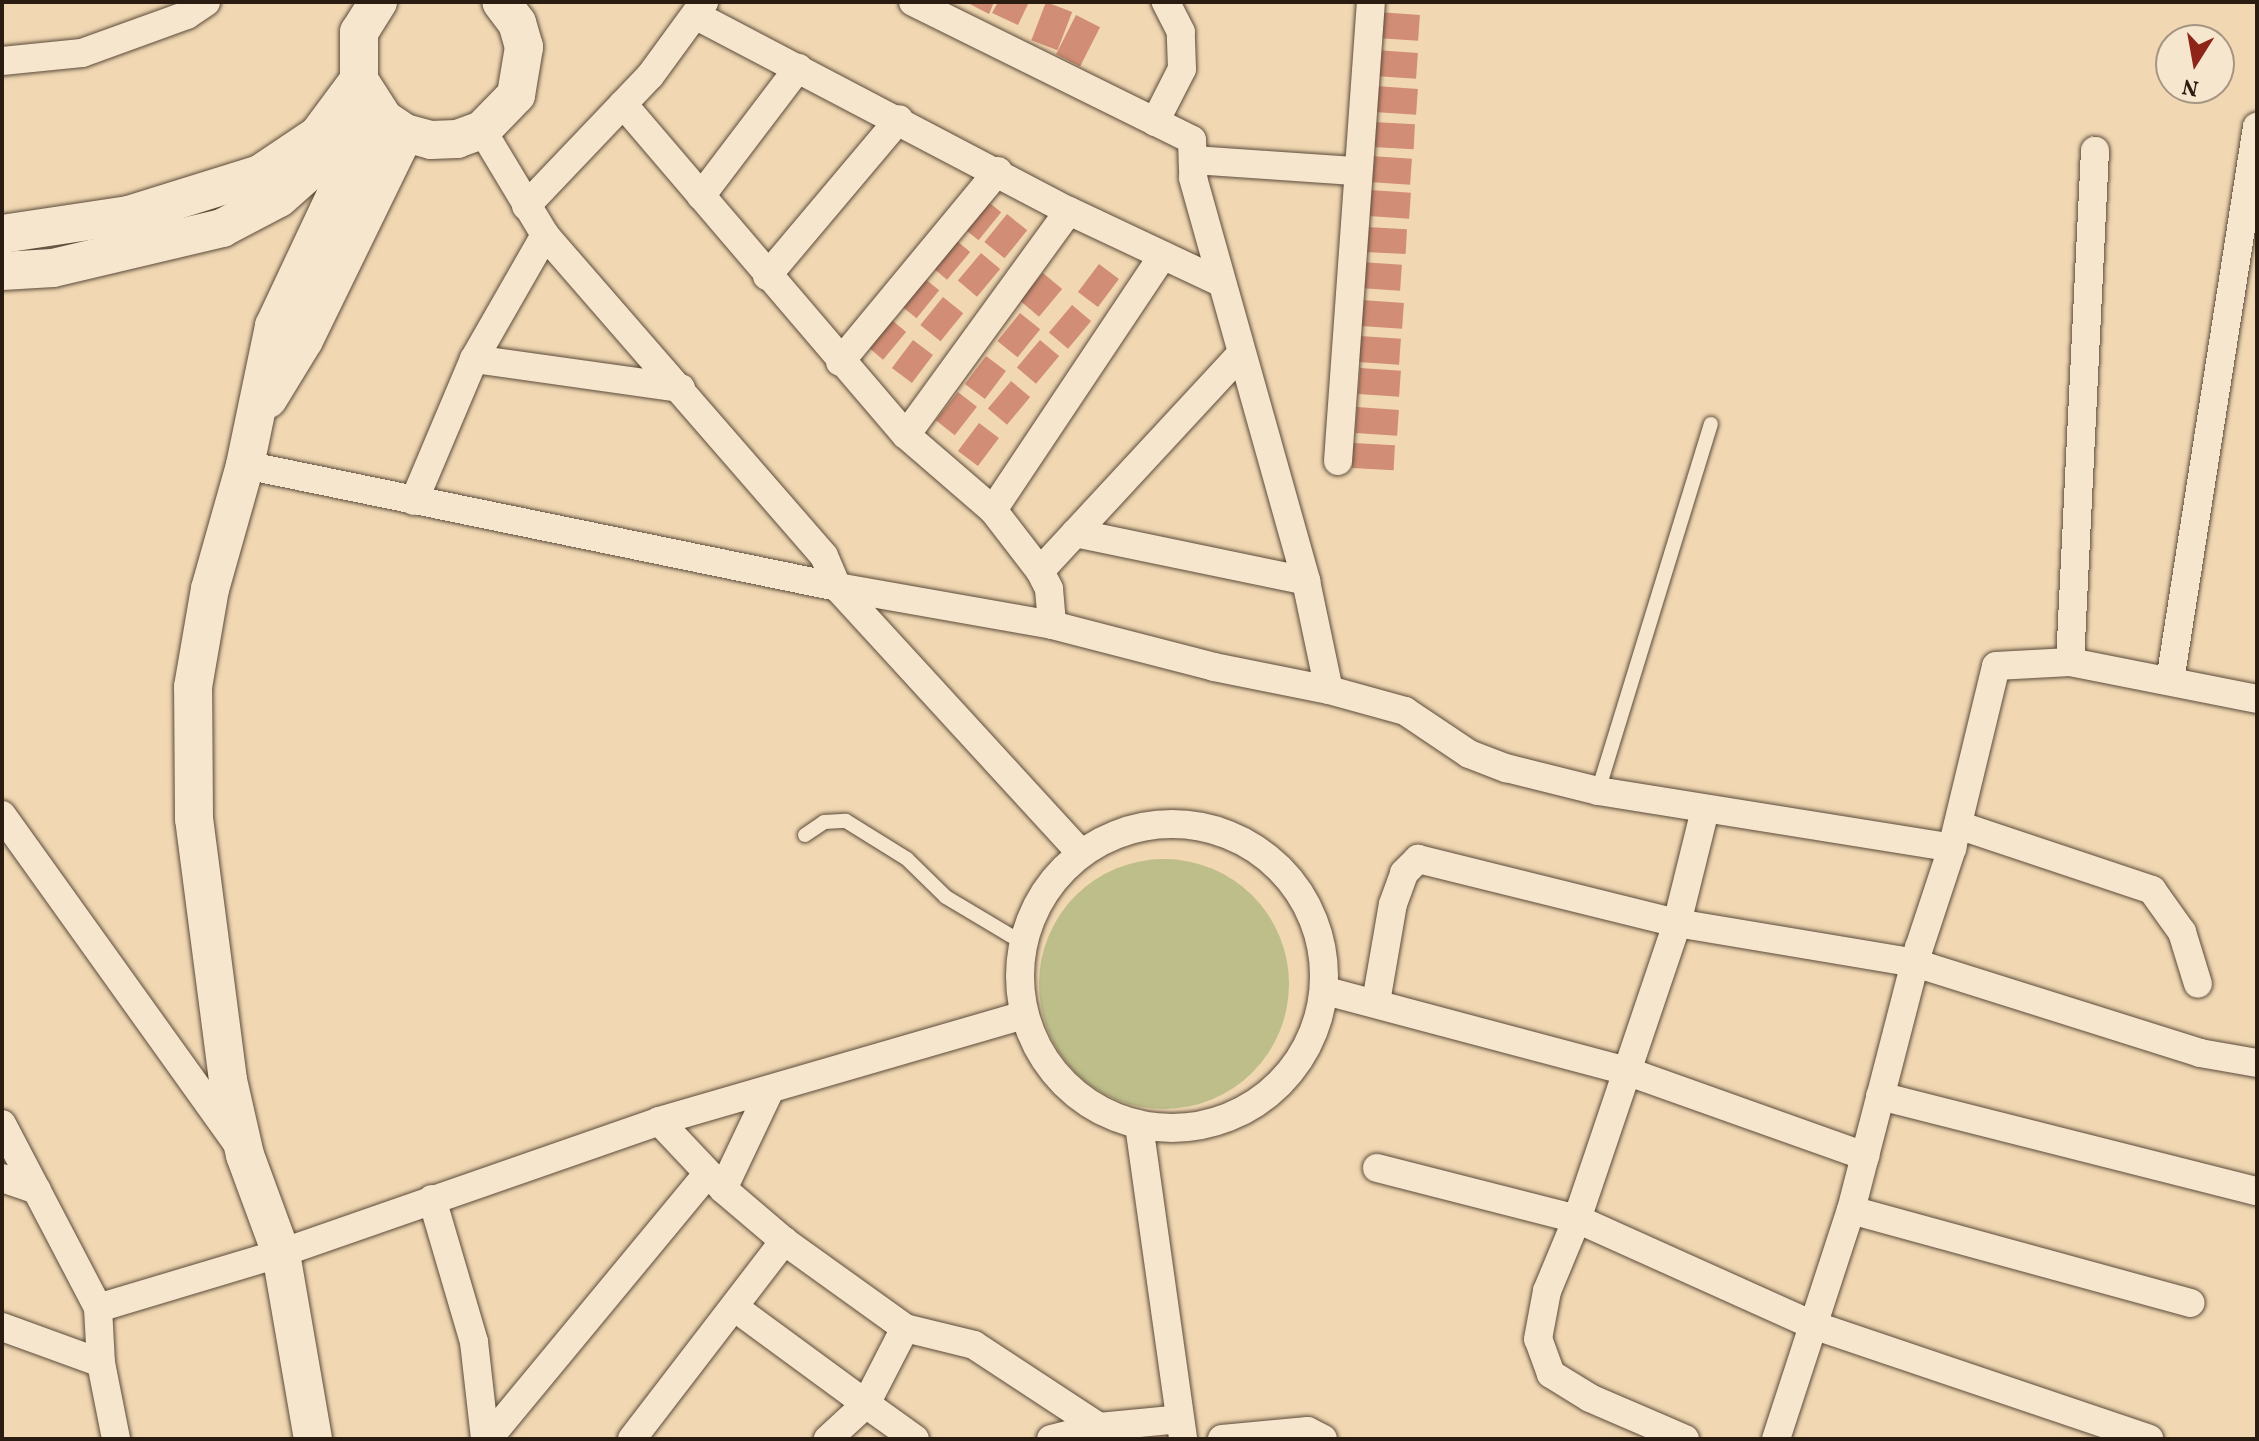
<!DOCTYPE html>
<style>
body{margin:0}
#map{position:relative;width:2259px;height:1441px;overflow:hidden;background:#f1d8b3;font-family:Vollkorn,serif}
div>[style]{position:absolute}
.green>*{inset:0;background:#bdbe8a}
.round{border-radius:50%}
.building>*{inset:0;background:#d18d75;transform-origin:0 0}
.roads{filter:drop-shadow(0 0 2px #5c4b3a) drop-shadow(0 0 2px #5c4b3a)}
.lane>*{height:14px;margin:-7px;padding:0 7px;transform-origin:7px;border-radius:7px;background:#f6e6ce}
.street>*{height:28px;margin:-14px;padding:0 14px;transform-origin:14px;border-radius:14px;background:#f6e6ce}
.street>.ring{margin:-14px;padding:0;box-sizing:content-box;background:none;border:28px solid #f6e6ce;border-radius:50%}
.secondary>*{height:38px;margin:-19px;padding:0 19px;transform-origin:19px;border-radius:19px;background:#f6e6ce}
span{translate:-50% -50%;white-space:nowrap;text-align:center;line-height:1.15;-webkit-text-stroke:7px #f6e6ce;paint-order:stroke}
.frame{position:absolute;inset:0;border:4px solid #2b1c11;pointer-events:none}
.north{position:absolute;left:2155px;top:24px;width:80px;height:80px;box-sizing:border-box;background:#f6e6ce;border:2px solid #a59582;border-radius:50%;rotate:191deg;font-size:22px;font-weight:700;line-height:32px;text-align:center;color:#2b1c11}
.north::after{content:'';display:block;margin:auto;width:28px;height:36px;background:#8f2418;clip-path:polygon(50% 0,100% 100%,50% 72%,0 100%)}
</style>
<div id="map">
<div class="green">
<div class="round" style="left:1039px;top:859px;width:250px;height:250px"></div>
</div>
<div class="building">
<div style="clip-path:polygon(966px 2px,994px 2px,989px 14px)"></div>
<div style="clip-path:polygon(998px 2px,1029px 2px,1018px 25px,992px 13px)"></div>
<div style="left:1046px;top:2px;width:28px;height:41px;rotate:21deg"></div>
<div style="left:1378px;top:12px;width:42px;height:26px;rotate:4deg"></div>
<div style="left:1076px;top:15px;width:27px;height:44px;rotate:27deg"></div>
<div style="left:1376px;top:50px;width:42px;height:26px;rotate:4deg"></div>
<div style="left:1376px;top:86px;width:42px;height:26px;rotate:4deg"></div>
<div style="left:1373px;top:122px;width:42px;height:25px;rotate:3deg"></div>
<div style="left:1371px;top:156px;width:41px;height:26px;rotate:4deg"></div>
<div style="left:1370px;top:190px;width:41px;height:26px;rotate:4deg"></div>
<div style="left:981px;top:196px;width:26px;height:36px;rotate:39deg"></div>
<div style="left:1007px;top:214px;width:26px;height:36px;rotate:39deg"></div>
<div style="left:1366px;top:227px;width:41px;height:25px;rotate:3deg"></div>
<div style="left:951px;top:236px;width:25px;height:36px;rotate:40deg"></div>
<div style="left:981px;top:253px;width:25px;height:36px;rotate:40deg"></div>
<div style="left:1361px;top:262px;width:41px;height:26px;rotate:4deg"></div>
<div style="left:1099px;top:264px;width:25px;height:35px;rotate:37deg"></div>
<div style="left:1043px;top:273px;width:25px;height:36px;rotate:40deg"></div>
<div style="left:919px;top:274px;width:26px;height:36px;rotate:39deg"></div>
<div style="left:943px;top:297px;width:26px;height:36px;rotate:39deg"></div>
<div style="left:1362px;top:300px;width:42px;height:26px;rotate:4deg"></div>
<div style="left:1072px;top:305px;width:25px;height:36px;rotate:40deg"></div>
<div style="left:1020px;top:313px;width:26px;height:36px;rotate:39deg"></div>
<div style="left:887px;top:316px;width:25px;height:36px;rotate:40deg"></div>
<div style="left:1360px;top:336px;width:41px;height:26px;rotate:4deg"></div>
<div style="left:913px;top:340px;width:25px;height:35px;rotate:37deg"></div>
<div style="left:1040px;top:340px;width:25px;height:36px;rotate:40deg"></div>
<div style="left:986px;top:356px;width:25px;height:35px;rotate:37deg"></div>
<div style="left:1360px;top:368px;width:41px;height:26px;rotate:4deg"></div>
<div style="left:1011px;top:381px;width:25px;height:36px;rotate:40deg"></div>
<div style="left:958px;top:392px;width:24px;height:36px;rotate:38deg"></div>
<div style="left:1357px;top:407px;width:42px;height:26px;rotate:4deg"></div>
<div style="left:979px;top:423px;width:25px;height:35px;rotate:37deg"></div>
<div style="left:1353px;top:443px;width:42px;height:25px;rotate:3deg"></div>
</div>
<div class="roads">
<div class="lane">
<div style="left:1598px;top:791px;width:384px;rotate:-72.9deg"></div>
<div style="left:805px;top:835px;width:23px;rotate:-34deg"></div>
<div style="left:824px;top:822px;width:22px;rotate:-3deg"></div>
<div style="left:846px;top:821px;width:72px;rotate:31.9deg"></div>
<div style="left:907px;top:859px;width:54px;rotate:44.3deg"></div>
<div style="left:946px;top:897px;width:90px;rotate:30.9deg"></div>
</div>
<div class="street">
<div style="left:913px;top:2px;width:311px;rotate:26.3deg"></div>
<div style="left:1192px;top:140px;width:38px;rotate:88deg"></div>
<div style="left:1193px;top:178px;width:419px;rotate:74.3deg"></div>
<div style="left:1306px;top:581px;width:111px;rotate:78.1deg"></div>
<div style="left:695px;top:15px;width:422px;rotate:27.7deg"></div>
<div style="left:1069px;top:211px;width:167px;rotate:25.2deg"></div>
<div style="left:2px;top:61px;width:80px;rotate:-5.7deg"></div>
<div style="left:82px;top:53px;width:112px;rotate:-19.9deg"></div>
<div style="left:187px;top:15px;width:23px;rotate:-34deg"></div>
<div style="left:623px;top:104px;width:435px;rotate:49.5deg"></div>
<div style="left:906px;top:435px;width:115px;rotate:40.8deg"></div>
<div style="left:993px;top:510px;width:77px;rotate:52.4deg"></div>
<div style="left:1040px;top:571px;width:20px;rotate:63deg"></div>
<div style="left:1049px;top:589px;width:36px;rotate:85deg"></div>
<div style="left:1155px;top:122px;width:59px;rotate:-63deg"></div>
<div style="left:1182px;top:69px;width:37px;rotate:-92deg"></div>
<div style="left:1181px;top:32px;width:34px;rotate:-117deg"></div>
<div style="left:482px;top:130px;width:122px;rotate:59deg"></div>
<div style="left:545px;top:235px;width:425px;rotate:49deg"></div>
<div style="left:824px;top:556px;width:34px;rotate:67deg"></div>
<div style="left:837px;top:587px;width:361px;rotate:47.5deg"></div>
<div style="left:1193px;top:160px;width:162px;rotate:3.9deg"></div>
<div style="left:701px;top:196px;width:161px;rotate:-52.8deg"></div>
<div style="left:526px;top:206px;width:180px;rotate:-46.4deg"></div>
<div style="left:650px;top:76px;width:92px;rotate:-53.9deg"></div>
<div style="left:767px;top:276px;width:205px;rotate:-49.9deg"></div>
<div style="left:474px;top:359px;width:209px;rotate:8deg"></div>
<div style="left:840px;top:362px;width:248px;rotate:-50.4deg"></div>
<div style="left:906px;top:435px;width:277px;rotate:-54deg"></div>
<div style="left:1338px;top:461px;width:460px;rotate:-85.9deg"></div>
<div style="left:245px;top:465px;width:604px;rotate:11.64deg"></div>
<div style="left:837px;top:587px;width:218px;rotate:10deg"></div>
<div style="left:1052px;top:625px;width:167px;rotate:14.5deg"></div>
<div style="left:1214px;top:667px;width:117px;rotate:11.3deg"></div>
<div style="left:1329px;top:690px;width:79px;rotate:15.4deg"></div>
<div style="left:1405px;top:711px;width:77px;rotate:33.9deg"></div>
<div style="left:1469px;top:754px;width:40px;rotate:21deg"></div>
<div style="left:1506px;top:768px;width:95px;rotate:14deg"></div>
<div style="left:1598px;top:791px;width:359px;rotate:9.1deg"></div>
<div style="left:414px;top:501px;width:154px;rotate:-67.1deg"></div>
<div style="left:474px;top:359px;width:143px;rotate:-60.2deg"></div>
<div style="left:993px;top:510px;width:306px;rotate:-56.3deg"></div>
<div style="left:1075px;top:533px;width:236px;rotate:11.7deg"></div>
<div style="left:1040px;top:571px;width:294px;rotate:-47.2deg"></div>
<div style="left:2070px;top:662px;width:512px;rotate:-87.2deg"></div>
<div style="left:2170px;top:681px;width:561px;rotate:-81.08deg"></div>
<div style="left:2px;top:815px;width:406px;rotate:54.4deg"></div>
<div class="ring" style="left:1020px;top:824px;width:276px;height:276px"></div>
<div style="left:1958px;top:825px;width:205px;rotate:18.5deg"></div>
<div style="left:2152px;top:890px;width:52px;rotate:54.5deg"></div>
<div style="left:2182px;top:932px;width:54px;rotate:72.9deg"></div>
<div style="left:1326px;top:991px;width:310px;rotate:14.9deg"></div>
<div style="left:1626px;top:1071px;width:254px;rotate:19.6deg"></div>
<div style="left:1376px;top:1002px;width:99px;rotate:-80.2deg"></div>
<div style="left:1393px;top:904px;width:33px;rotate:-70deg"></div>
<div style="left:1404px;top:873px;width:20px;rotate:-45deg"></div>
<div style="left:1418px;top:859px;width:267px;rotate:13.9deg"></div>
<div style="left:1677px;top:923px;width:241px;rotate:9.5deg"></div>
<div style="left:1915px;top:963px;width:299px;rotate:17.5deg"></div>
<div style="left:2200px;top:1053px;width:58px;rotate:10deg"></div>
<div style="left:1880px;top:1096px;width:388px;rotate:14.2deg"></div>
<div style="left:659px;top:1121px;width:93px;rotate:46.7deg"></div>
<div style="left:723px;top:1189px;width:80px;rotate:40.4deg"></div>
<div style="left:784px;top:1241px;width:149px;rotate:35.7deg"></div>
<div style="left:905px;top:1328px;width:85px;rotate:117.2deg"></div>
<div style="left:866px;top:1404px;width:60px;rotate:35.5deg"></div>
<div style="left:2px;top:1124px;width:208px;rotate:62.4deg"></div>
<div style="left:98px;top:1308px;width:55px;rotate:86.9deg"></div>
<div style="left:101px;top:1363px;width:77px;rotate:78.8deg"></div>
<div style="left:1139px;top:1125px;width:317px;rotate:82deg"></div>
<div style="left:1377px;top:1168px;width:206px;rotate:14.3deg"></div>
<div style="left:1577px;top:1219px;width:259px;rotate:24.2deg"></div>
<div style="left:1813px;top:1325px;width:355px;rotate:18.7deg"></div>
<div style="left:2px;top:1178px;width:37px;rotate:19deg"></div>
<div style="left:723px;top:1189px;width:107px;rotate:-64.6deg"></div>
<div style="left:432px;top:1199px;width:149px;rotate:73.6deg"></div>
<div style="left:474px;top:1342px;width:98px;rotate:83.5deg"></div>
<div style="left:1851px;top:1210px;width:352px;rotate:15.3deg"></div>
<div style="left:734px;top:1307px;width:164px;rotate:36.3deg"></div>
<div style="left:866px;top:1404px;width:52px;rotate:137.4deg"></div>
<div style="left:98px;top:1308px;width:191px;rotate:-16.7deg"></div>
<div style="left:281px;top:1253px;width:400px;rotate:-19.2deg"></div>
<div style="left:659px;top:1121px;width:380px;rotate:-16.2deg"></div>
<div style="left:2px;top:1327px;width:105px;rotate:20deg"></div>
<div style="left:905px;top:1328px;width:71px;rotate:13.8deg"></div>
<div style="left:974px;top:1345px;width:149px;rotate:33.3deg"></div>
<div style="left:1099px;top:1427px;width:81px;rotate:-5.6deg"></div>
<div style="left:488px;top:1439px;width:345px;rotate:-50.4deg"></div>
<div style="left:632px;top:1439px;width:250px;rotate:-52.5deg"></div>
<div style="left:1051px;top:1439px;width:49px;rotate:-14deg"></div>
<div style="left:1222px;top:1439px;width:86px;rotate:-5.3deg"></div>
<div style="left:1308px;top:1431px;width:17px;rotate:28deg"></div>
<div style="left:1685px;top:1439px;width:103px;rotate:-156.7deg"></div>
<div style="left:1590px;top:1398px;width:46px;rotate:-148.4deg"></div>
<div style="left:1551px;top:1374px;width:37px;rotate:-110deg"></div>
<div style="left:1538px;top:1339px;width:49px;rotate:-79.4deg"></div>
<div style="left:1547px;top:1291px;width:78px;rotate:-67.4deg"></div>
<div style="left:1577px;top:1219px;width:312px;rotate:-71.3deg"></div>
<div style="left:1677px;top:923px;width:116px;rotate:-76.1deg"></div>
<div style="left:1776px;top:1439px;width:241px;rotate:-71.9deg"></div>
<div style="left:1851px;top:1210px;width:271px;rotate:-75.5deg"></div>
<div style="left:1919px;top:948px;width:105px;rotate:-71.7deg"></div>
<div style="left:1952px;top:848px;width:187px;rotate:-76.4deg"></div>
<div style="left:1996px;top:666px;width:74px;rotate:-3.1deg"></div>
<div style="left:2070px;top:662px;width:191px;rotate:11.2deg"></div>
</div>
<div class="secondary">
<div style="left:378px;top:2px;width:36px;rotate:122deg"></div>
<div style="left:359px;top:32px;width:48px;rotate:90deg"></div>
<div style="left:359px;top:80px;width:46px;rotate:57.3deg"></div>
<div style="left:384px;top:119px;width:25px;rotate:34deg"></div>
<div style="left:405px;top:133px;width:27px;rotate:15deg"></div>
<div style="left:431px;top:140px;width:26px;rotate:-2deg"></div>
<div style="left:457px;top:139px;width:27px;rotate:-20deg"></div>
<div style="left:482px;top:130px;width:49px;rotate:-45.8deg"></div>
<div style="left:516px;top:95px;width:49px;rotate:-80.5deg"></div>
<div style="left:524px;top:47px;width:25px;rotate:-106deg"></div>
<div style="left:517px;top:23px;width:26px;rotate:-127deg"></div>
<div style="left:2px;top:234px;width:128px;rotate:-8.5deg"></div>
<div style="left:129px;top:215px;width:137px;rotate:-17.4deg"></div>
<div style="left:260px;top:174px;width:70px;rotate:-33.9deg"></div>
<div style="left:318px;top:135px;width:69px;rotate:-53.3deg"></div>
<div style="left:2px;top:271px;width:51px;rotate:-3.4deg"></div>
<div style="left:53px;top:268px;width:174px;rotate:-13.3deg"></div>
<div style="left:222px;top:228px;width:64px;rotate:-27.8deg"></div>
<div style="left:279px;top:198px;width:72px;rotate:-41.6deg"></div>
<div style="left:333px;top:150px;width:49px;rotate:-54.1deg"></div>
<div style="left:268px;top:399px;width:69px;rotate:-58.6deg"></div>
<div style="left:304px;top:340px;width:230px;rotate:-64deg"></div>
<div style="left:313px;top:1439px;width:189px;rotate:-99.8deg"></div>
<div style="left:281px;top:1253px;width:104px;rotate:-110.2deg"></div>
<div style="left:245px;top:1155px;width:77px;rotate:-102.8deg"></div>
<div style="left:228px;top:1080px;width:263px;rotate:-97.4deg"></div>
<div style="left:194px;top:819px;width:132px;rotate:-90.4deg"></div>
<div style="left:193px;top:687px;width:99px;rotate:-80.2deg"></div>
<div style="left:210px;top:589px;width:129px;rotate:-74.2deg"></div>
<div style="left:245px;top:465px;width:142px;rotate:-78.2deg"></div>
<div style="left:274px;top:326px;width:148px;rotate:-64.8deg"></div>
<div style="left:337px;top:192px;width:87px;rotate:-57.2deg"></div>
</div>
</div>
<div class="frame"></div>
<div class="north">N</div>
</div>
